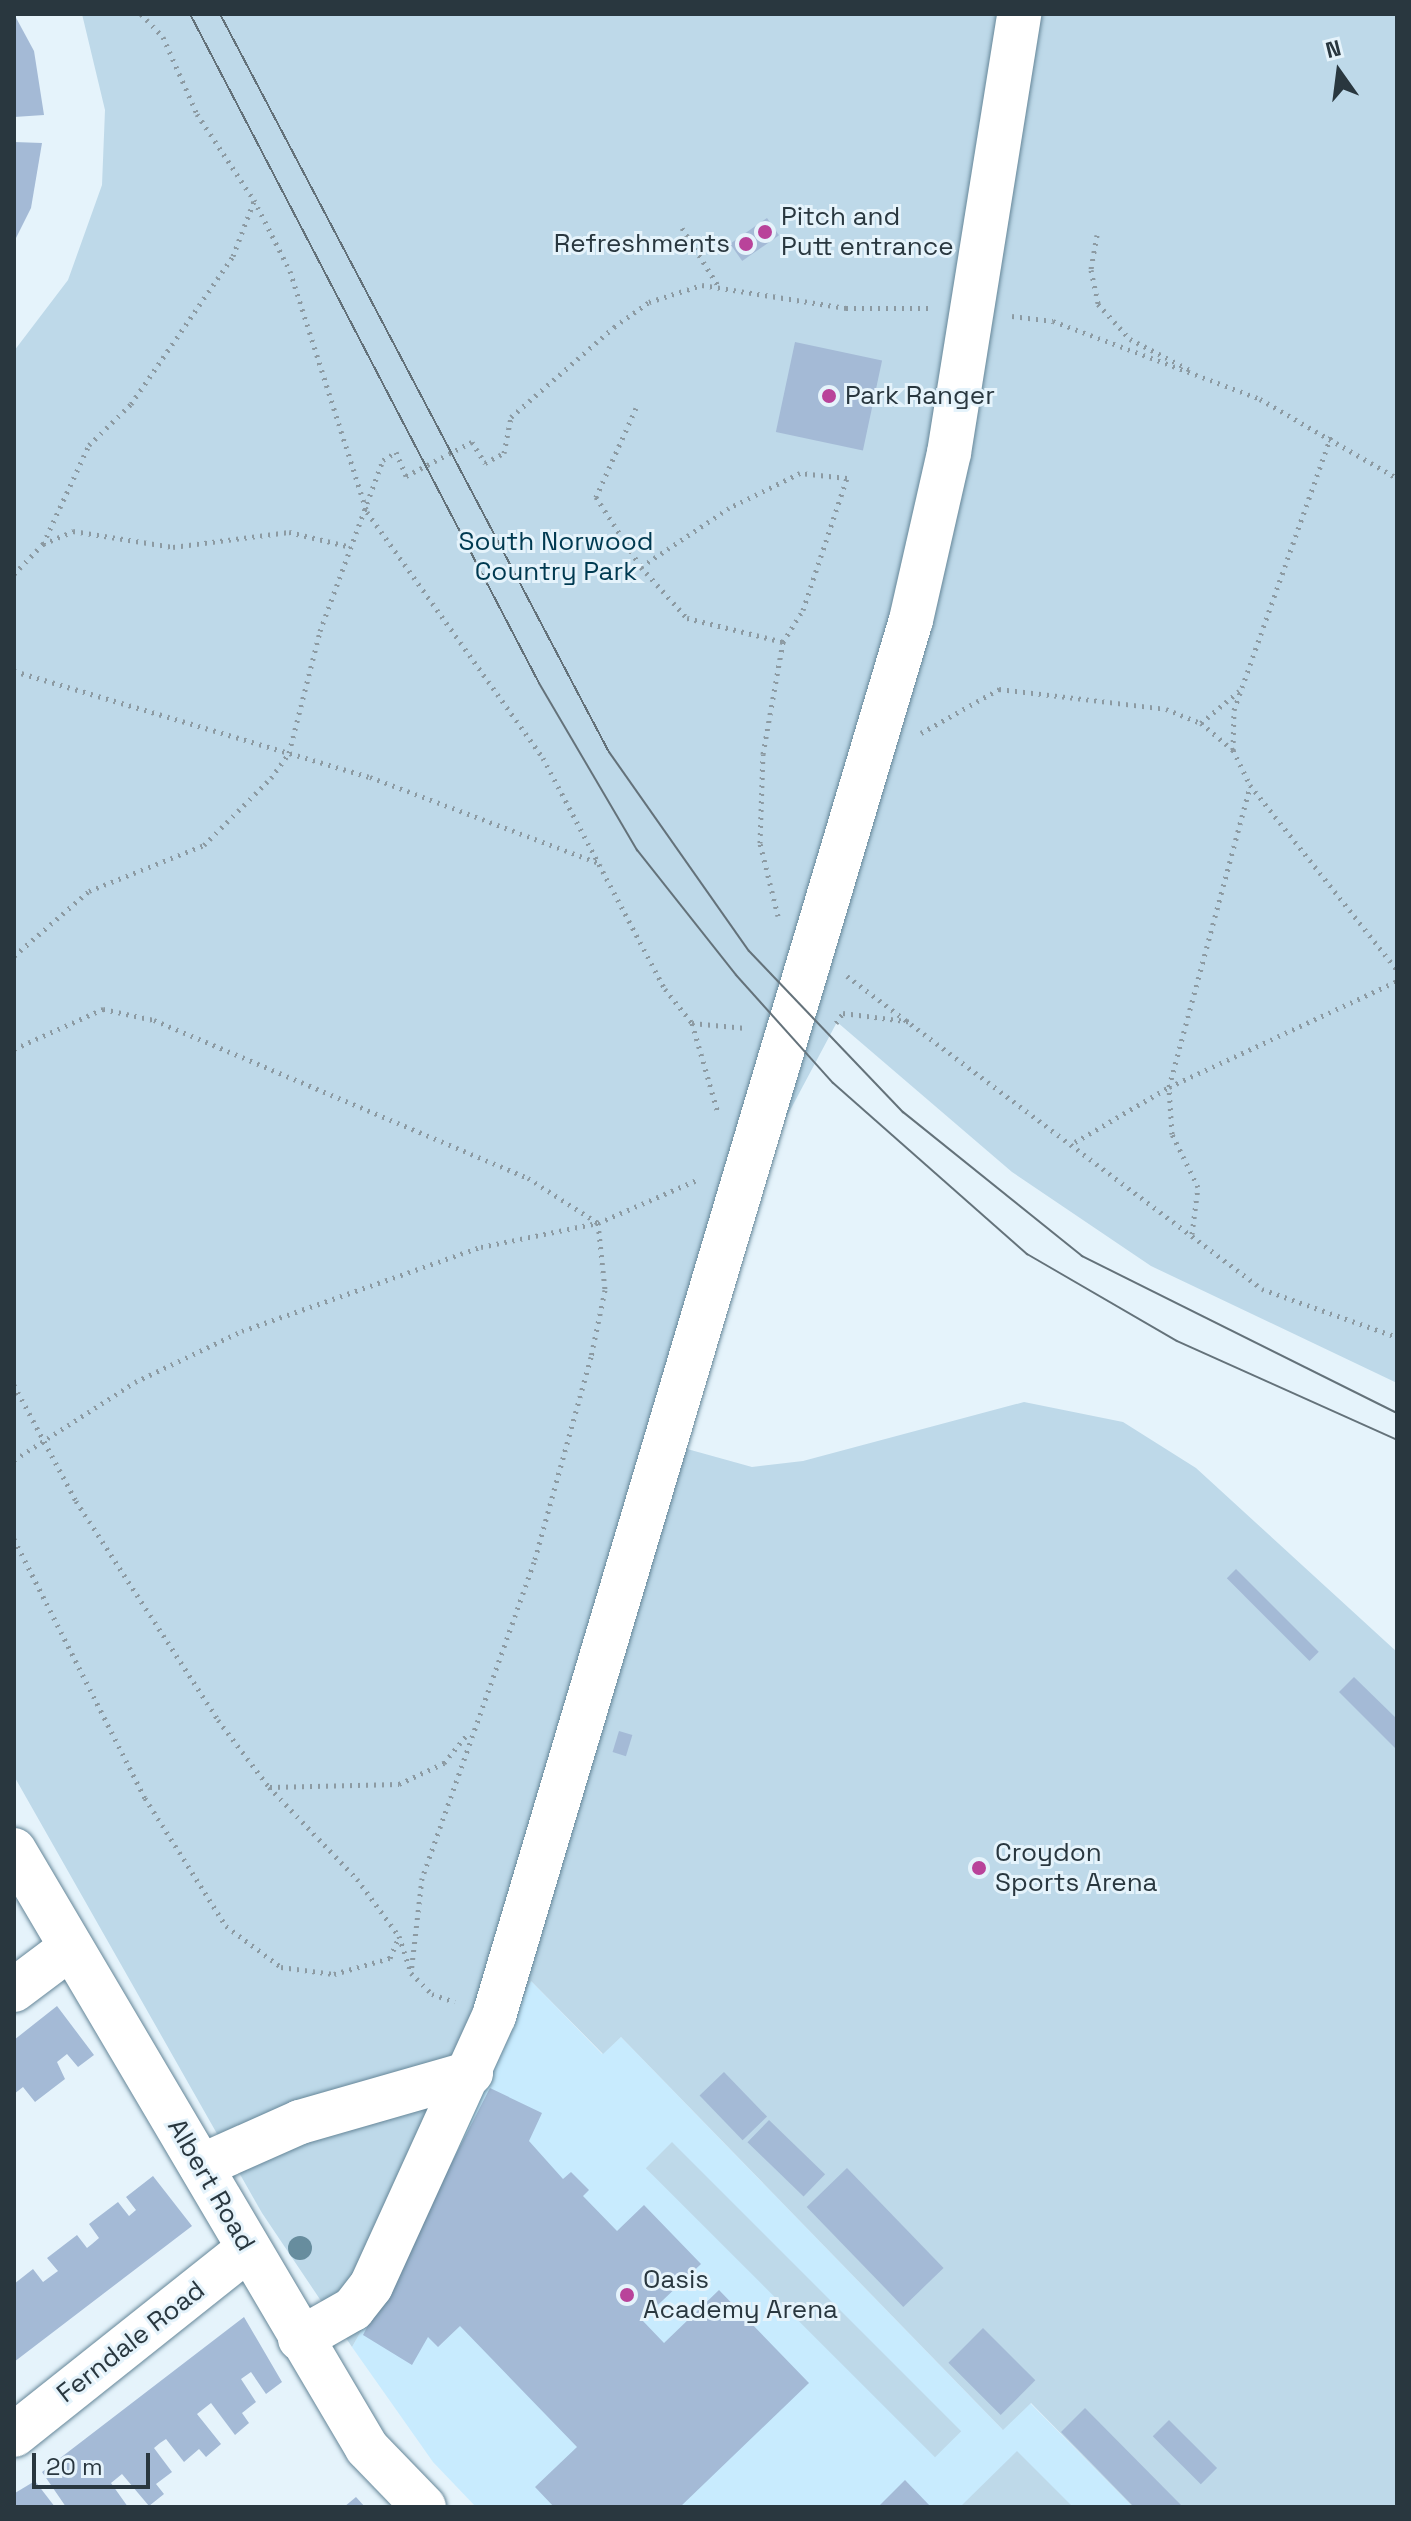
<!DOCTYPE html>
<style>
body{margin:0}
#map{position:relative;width:1411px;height:2521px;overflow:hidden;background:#e5f3fb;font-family:"Space Grotesk",sans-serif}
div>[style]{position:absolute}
.built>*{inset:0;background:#c8ebfe}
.green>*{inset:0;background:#bed9e9;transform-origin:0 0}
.building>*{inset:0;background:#a4bad6;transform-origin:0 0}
.path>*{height:5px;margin-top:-2.5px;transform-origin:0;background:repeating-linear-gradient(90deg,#8c9aa2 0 2px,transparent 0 8px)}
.roads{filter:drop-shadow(0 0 2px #658698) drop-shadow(0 0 2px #658698)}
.minor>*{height:44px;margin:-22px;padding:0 22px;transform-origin:22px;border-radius:22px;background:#fff}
.tram>*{height:2px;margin:-1px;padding:0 1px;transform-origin:1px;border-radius:1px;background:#64727a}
.trees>*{width:24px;height:24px;margin:-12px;border-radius:50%;background:#678d9e}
.dots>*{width:22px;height:22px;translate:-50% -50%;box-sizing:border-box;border:4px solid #e5f3fb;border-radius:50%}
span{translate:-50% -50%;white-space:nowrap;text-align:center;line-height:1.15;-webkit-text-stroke:6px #e5f3fb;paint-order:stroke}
.poi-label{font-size:26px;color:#29373f}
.left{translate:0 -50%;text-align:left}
.right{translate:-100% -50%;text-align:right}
.park-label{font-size:26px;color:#003a51}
.street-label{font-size:26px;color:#29373f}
.frame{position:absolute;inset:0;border:16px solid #29373f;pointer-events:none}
.north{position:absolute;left:1299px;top:32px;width:80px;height:80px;-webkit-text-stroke:6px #e5f3fb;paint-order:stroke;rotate:346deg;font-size:22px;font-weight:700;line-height:32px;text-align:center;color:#29373f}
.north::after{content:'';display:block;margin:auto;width:28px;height:36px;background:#29373f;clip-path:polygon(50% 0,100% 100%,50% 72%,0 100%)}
.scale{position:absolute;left:32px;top:2453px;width:118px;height:36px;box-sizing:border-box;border:4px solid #29373f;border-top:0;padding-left:10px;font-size:24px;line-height:28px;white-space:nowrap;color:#29373f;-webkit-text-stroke:6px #e5f3fb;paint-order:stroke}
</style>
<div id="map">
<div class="built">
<div style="clip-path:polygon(530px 1980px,602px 2054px,621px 2037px,1002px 2429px,1030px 2403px,1133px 2507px,476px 2507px,433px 2462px,352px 2347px,411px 2243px)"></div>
</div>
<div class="green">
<div style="clip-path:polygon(82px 14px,1397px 14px,1397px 1383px,1151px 1266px,1012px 1172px,837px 1022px,778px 1133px,680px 1447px,752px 1467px,803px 1461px,1024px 1402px,1123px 1422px,1196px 1468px,1397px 1652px,1397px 2507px,1133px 2507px,1031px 2403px,1003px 2430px,621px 2037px,603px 2054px,531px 1981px,411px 2243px,352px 2347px,262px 2213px,14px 1776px,14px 351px,68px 280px,102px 185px,105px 110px)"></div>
<div style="left:672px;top:2142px;width:409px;height:37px;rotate:45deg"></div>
<div style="clip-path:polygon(1017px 2451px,1073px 2507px,960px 2507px)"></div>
</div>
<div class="building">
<div style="clip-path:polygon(14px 14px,34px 51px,44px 115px,14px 117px)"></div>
<div style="clip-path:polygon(14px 142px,42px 143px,31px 208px,14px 242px)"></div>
<div style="left:767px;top:218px;width:21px;height:45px;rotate:55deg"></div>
<div style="left:795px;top:342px;width:89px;height:92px;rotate:12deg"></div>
<div style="left:1236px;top:1569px;width:117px;height:13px;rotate:45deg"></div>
<div style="clip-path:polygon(1354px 1677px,1397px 1719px,1397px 1750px,1339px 1692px)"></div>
<div style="left:619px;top:1731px;width:14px;height:22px;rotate:17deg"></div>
<div style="clip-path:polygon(57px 2006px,94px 2055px,78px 2067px,67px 2054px,57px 2062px,65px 2079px,35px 2102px,23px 2087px,14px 2094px,14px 2040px)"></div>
<div style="left:724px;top:2072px;width:62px;height:34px;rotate:46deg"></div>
<div style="clip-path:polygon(490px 2088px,542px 2113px,529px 2141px,563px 2179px,571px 2172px,589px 2190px,583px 2196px,617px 2231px,644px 2205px,701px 2264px,642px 2320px,664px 2343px,719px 2290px,809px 2383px,680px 2507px,554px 2507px,535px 2487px,577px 2447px,460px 2326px,438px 2347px,428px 2337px,412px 2365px,363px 2335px)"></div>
<div style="left:769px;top:2120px;width:78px;height:31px;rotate:44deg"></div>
<div style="left:847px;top:2168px;width:139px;height:56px;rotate:46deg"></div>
<div style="clip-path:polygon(153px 2176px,192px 2226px,14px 2362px,14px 2284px,33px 2269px,43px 2282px,58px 2271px,47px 2258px,77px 2235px,87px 2248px,92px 2244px,99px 2238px,89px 2224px,118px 2202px,129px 2216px,136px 2210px,126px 2197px)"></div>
<div style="clip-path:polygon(244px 2317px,282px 2382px,266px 2394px,251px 2372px,241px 2379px,256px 2402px,242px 2413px,249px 2423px,235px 2435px,211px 2403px,197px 2414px,221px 2444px,206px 2457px,199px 2449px,184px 2462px,166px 2439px,160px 2443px,154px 2448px,172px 2472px,156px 2484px,164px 2494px,149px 2506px,122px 2474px,111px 2483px,128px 2507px,66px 2507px,42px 2472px)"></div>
<div style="left:983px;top:2328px;width:74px;height:49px;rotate:45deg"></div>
<div style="clip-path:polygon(1085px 2408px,1183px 2507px,1134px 2507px,1061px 2432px)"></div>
<div style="left:1169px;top:2420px;width:68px;height:23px;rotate:45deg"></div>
<div style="clip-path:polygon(905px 2480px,931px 2507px,878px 2507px)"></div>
<div style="clip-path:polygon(35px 2481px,55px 2507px,14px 2507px,15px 2493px)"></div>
<div style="clip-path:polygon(356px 2497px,365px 2507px,344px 2507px)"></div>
</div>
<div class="path">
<div style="left:141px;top:14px;width:32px;rotate:46deg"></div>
<div style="left:163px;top:37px;width:84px;rotate:66.2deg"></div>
<div style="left:197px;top:114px;width:103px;rotate:56.5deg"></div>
<div style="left:254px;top:200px;width:80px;rotate:63.1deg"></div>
<div style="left:290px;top:271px;width:253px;rotate:72.3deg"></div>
<div style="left:367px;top:512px;width:302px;rotate:54.4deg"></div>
<div style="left:543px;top:758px;width:261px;rotate:62.2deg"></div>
<div style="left:665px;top:989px;width:43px;rotate:51.5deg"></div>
<div style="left:692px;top:1023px;width:54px;rotate:5.3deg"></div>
<div style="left:682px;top:228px;width:70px;rotate:57.9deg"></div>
<div style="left:1097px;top:235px;width:36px;rotate:100deg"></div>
<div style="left:1091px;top:270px;width:35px;rotate:78deg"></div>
<div style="left:1098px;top:304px;width:47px;rotate:47.6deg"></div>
<div style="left:1130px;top:339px;width:70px;rotate:27.3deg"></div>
<div style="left:1012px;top:316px;width:41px;rotate:7deg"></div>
<div style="left:1053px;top:321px;width:221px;rotate:20.6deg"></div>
<div style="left:1260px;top:399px;width:158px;rotate:30deg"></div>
<div style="left:636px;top:408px;width:98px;rotate:114.2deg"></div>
<div style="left:596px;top:497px;width:83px;rotate:57.3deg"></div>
<div style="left:43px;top:544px;width:109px;rotate:-65.1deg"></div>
<div style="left:89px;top:445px;width:59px;rotate:-44.3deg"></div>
<div style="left:131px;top:404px;width:180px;rotate:-55.4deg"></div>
<div style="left:233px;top:256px;width:59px;rotate:-69.1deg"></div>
<div style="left:14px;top:574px;width:42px;rotate:-46deg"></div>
<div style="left:43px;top:544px;width:33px;rotate:-23deg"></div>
<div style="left:73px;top:531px;width:101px;rotate:9.1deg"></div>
<div style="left:173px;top:547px;width:117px;rotate:-7.4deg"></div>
<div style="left:289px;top:532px;width:64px;rotate:13.6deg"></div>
<div style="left:14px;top:671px;width:371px;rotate:16.6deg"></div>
<div style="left:370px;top:777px;width:248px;rotate:20.6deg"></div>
<div style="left:1201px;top:723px;width:50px;rotate:-40.1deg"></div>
<div style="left:921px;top:733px;width:90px;rotate:-29.4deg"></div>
<div style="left:999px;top:689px;width:168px;rotate:6.8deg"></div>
<div style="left:1166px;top:709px;width:38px;rotate:22deg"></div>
<div style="left:1201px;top:723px;width:42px;rotate:40.2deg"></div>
<div style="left:1233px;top:750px;width:39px;rotate:64deg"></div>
<div style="left:1250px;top:785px;width:236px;rotate:51.5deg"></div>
<div style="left:1233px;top:750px;width:40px;rotate:-88.6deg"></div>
<div style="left:1234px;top:710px;width:293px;rotate:-70.5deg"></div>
<div style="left:778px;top:916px;width:75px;rotate:-103.9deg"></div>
<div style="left:760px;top:843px;width:89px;rotate:-88.1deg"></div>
<div style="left:763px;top:754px;width:114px;rotate:-79.9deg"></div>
<div style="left:783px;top:642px;width:38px;rotate:-58deg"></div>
<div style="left:803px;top:610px;width:139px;rotate:-71.6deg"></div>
<div style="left:847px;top:478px;width:47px;rotate:-173.9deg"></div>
<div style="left:800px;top:473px;width:79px;rotate:153.8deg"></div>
<div style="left:729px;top:508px;width:106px;rotate:146.2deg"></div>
<div style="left:641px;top:567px;width:69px;rotate:48deg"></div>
<div style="left:687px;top:618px;width:99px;rotate:14deg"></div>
<div style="left:14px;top:956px;width:99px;rotate:-40.9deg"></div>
<div style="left:89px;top:891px;width:124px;rotate:-21.8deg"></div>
<div style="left:204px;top:845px;width:95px;rotate:-45deg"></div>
<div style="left:271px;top:778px;width:31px;rotate:-54deg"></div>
<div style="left:289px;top:753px;width:126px;rotate:-75.7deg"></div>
<div style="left:320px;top:631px;width:182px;rotate:-69.8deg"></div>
<div style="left:383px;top:460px;width:15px;rotate:-32deg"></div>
<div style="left:396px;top:452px;width:26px;rotate:67deg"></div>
<div style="left:406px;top:476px;width:74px;rotate:-27.3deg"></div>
<div style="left:472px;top:442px;width:25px;rotate:58deg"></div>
<div style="left:485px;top:463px;width:21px;rotate:-28deg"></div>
<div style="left:504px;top:453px;width:37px;rotate:-79deg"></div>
<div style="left:511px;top:417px;width:137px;rotate:-41.1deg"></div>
<div style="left:614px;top:327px;width:43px;rotate:-35.5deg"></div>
<div style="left:649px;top:302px;width:56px;rotate:-17.8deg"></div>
<div style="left:702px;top:285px;width:146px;rotate:9.1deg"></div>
<div style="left:846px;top:308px;width:85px"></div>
<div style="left:847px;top:976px;width:520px;rotate:37.02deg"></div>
<div style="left:1262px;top:1289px;width:143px;rotate:19.6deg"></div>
<div style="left:692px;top:1023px;width:94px;rotate:73.9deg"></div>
<div style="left:836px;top:1023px;width:12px;rotate:-55deg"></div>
<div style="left:843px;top:1013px;width:71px;rotate:7.3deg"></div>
<div style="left:14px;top:1049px;width:98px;rotate:-24.2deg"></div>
<div style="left:103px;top:1009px;width:52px;rotate:12.2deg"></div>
<div style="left:154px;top:1020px;width:406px;rotate:22.9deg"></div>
<div style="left:528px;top:1178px;width:83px;rotate:32.7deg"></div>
<div style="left:598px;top:1223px;width:67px;rotate:84deg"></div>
<div style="left:605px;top:1290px;width:68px;rotate:101.8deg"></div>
<div style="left:591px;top:1357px;width:213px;rotate:105.5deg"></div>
<div style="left:534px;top:1562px;width:335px;rotate:109.5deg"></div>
<div style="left:422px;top:1878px;width:96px;rotate:96.6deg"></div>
<div style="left:1075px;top:1142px;width:109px;rotate:-30.3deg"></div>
<div style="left:1169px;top:1087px;width:251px;rotate:-24.9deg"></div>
<div style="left:1192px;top:1234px;width:47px;rotate:-82.7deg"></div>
<div style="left:1198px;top:1187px;width:59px;rotate:-116.1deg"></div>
<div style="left:1172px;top:1134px;width:47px;rotate:-93.7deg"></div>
<div style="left:1169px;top:1087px;width:312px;rotate:-74.9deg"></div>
<div style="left:14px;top:1385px;width:132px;rotate:61.9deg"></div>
<div style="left:76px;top:1501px;width:261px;rotate:57deg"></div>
<div style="left:218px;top:1720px;width:84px;rotate:52.7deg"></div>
<div style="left:269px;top:1787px;width:127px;rotate:46.3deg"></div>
<div style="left:357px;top:1879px;width:71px;rotate:53.6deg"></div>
<div style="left:399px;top:1936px;width:39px;rotate:72deg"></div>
<div style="left:411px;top:1973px;width:30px;rotate:45deg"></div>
<div style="left:432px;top:1994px;width:24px;rotate:19deg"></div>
<div style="left:14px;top:1460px;width:144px;rotate:-32.8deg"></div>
<div style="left:135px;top:1382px;width:119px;rotate:-25.5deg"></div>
<div style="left:242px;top:1331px;width:253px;rotate:-19.4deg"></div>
<div style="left:481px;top:1247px;width:119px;rotate:-11.6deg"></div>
<div style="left:598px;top:1223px;width:110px;rotate:-23.5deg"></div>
<div style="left:14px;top:1539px;width:290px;rotate:63.2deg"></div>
<div style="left:145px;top:1798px;width:151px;rotate:57.7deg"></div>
<div style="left:226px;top:1926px;width:69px;rotate:36.7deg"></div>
<div style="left:281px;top:1967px;width:53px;rotate:7.5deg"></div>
<div style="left:334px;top:1974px;width:58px;rotate:-15.9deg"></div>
<div style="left:390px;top:1958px;width:23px;rotate:-67deg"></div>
<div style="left:270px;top:1787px;width:129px;rotate:-1.3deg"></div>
<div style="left:399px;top:1784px;width:50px;rotate:-25deg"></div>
<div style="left:444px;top:1763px;width:38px;rotate:-51deg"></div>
</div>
<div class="roads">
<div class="minor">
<div style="left:14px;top:1850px;width:694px;rotate:59.45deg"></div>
<div style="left:367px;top:2448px;width:82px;rotate:46deg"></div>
<div style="left:14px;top:1990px;width:70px;rotate:-36.9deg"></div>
<div style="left:201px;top:2166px;width:108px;rotate:-24deg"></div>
<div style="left:300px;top:2122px;width:178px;rotate:-16deg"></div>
<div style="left:300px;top:2339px;width:61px;rotate:-29.5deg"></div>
<div style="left:353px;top:2309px;width:29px;rotate:-52deg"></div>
<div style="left:371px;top:2286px;width:297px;rotate:-65.5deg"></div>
<div style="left:494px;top:2016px;width:1457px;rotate:-73.37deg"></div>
<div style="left:911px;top:620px;width:171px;rotate:-77.2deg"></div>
<div style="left:949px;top:453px;width:445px;rotate:-80.9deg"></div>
<div style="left:14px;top:2435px;width:299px;rotate:-38.5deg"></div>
</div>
</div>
<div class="tram">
<div style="left:190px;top:14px;width:755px;rotate:62.45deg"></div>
<div style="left:539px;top:683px;width:194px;rotate:59.6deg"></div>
<div style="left:637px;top:850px;width:159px;rotate:51.6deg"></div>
<div style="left:736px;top:975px;width:145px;rotate:48.1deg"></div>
<div style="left:833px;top:1083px;width:259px;rotate:41.4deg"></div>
<div style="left:1027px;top:1254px;width:173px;rotate:30.1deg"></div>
<div style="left:1177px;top:1341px;width:241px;rotate:24.2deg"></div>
<div style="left:220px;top:14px;width:834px;rotate:62.21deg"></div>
<div style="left:609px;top:752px;width:243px;rotate:54.9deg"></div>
<div style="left:749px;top:951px;width:223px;rotate:46.3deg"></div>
<div style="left:903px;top:1112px;width:230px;rotate:38.8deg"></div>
<div style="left:1082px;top:1256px;width:352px;rotate:26.5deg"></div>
</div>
<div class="trees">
<div style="left:300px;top:2248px"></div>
</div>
<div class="dots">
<div style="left:765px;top:232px;background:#b9439a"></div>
<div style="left:746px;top:244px;background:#b9439a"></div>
<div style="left:829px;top:396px;background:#b9439a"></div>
<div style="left:979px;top:1868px;background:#b9439a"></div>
<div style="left:627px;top:2295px;background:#b9439a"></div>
</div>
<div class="poi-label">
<span class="left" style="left:781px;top:232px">Pitch and<br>Putt entrance</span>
<span class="right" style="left:730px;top:244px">Refreshments</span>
<span class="left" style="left:845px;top:396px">Park Ranger</span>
<span class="left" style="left:995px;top:1868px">Croydon<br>Sports Arena</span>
<span class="left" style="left:643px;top:2295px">Oasis<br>Academy Arena</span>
</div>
<div class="park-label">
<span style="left:556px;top:557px">South Norwood<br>Country Park</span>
</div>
<div class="street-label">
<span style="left:211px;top:2185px;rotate:60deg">Albert Road</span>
<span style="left:131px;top:2342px;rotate:-38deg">Ferndale Road</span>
</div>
<div class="frame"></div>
<div class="north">N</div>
<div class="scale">20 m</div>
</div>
